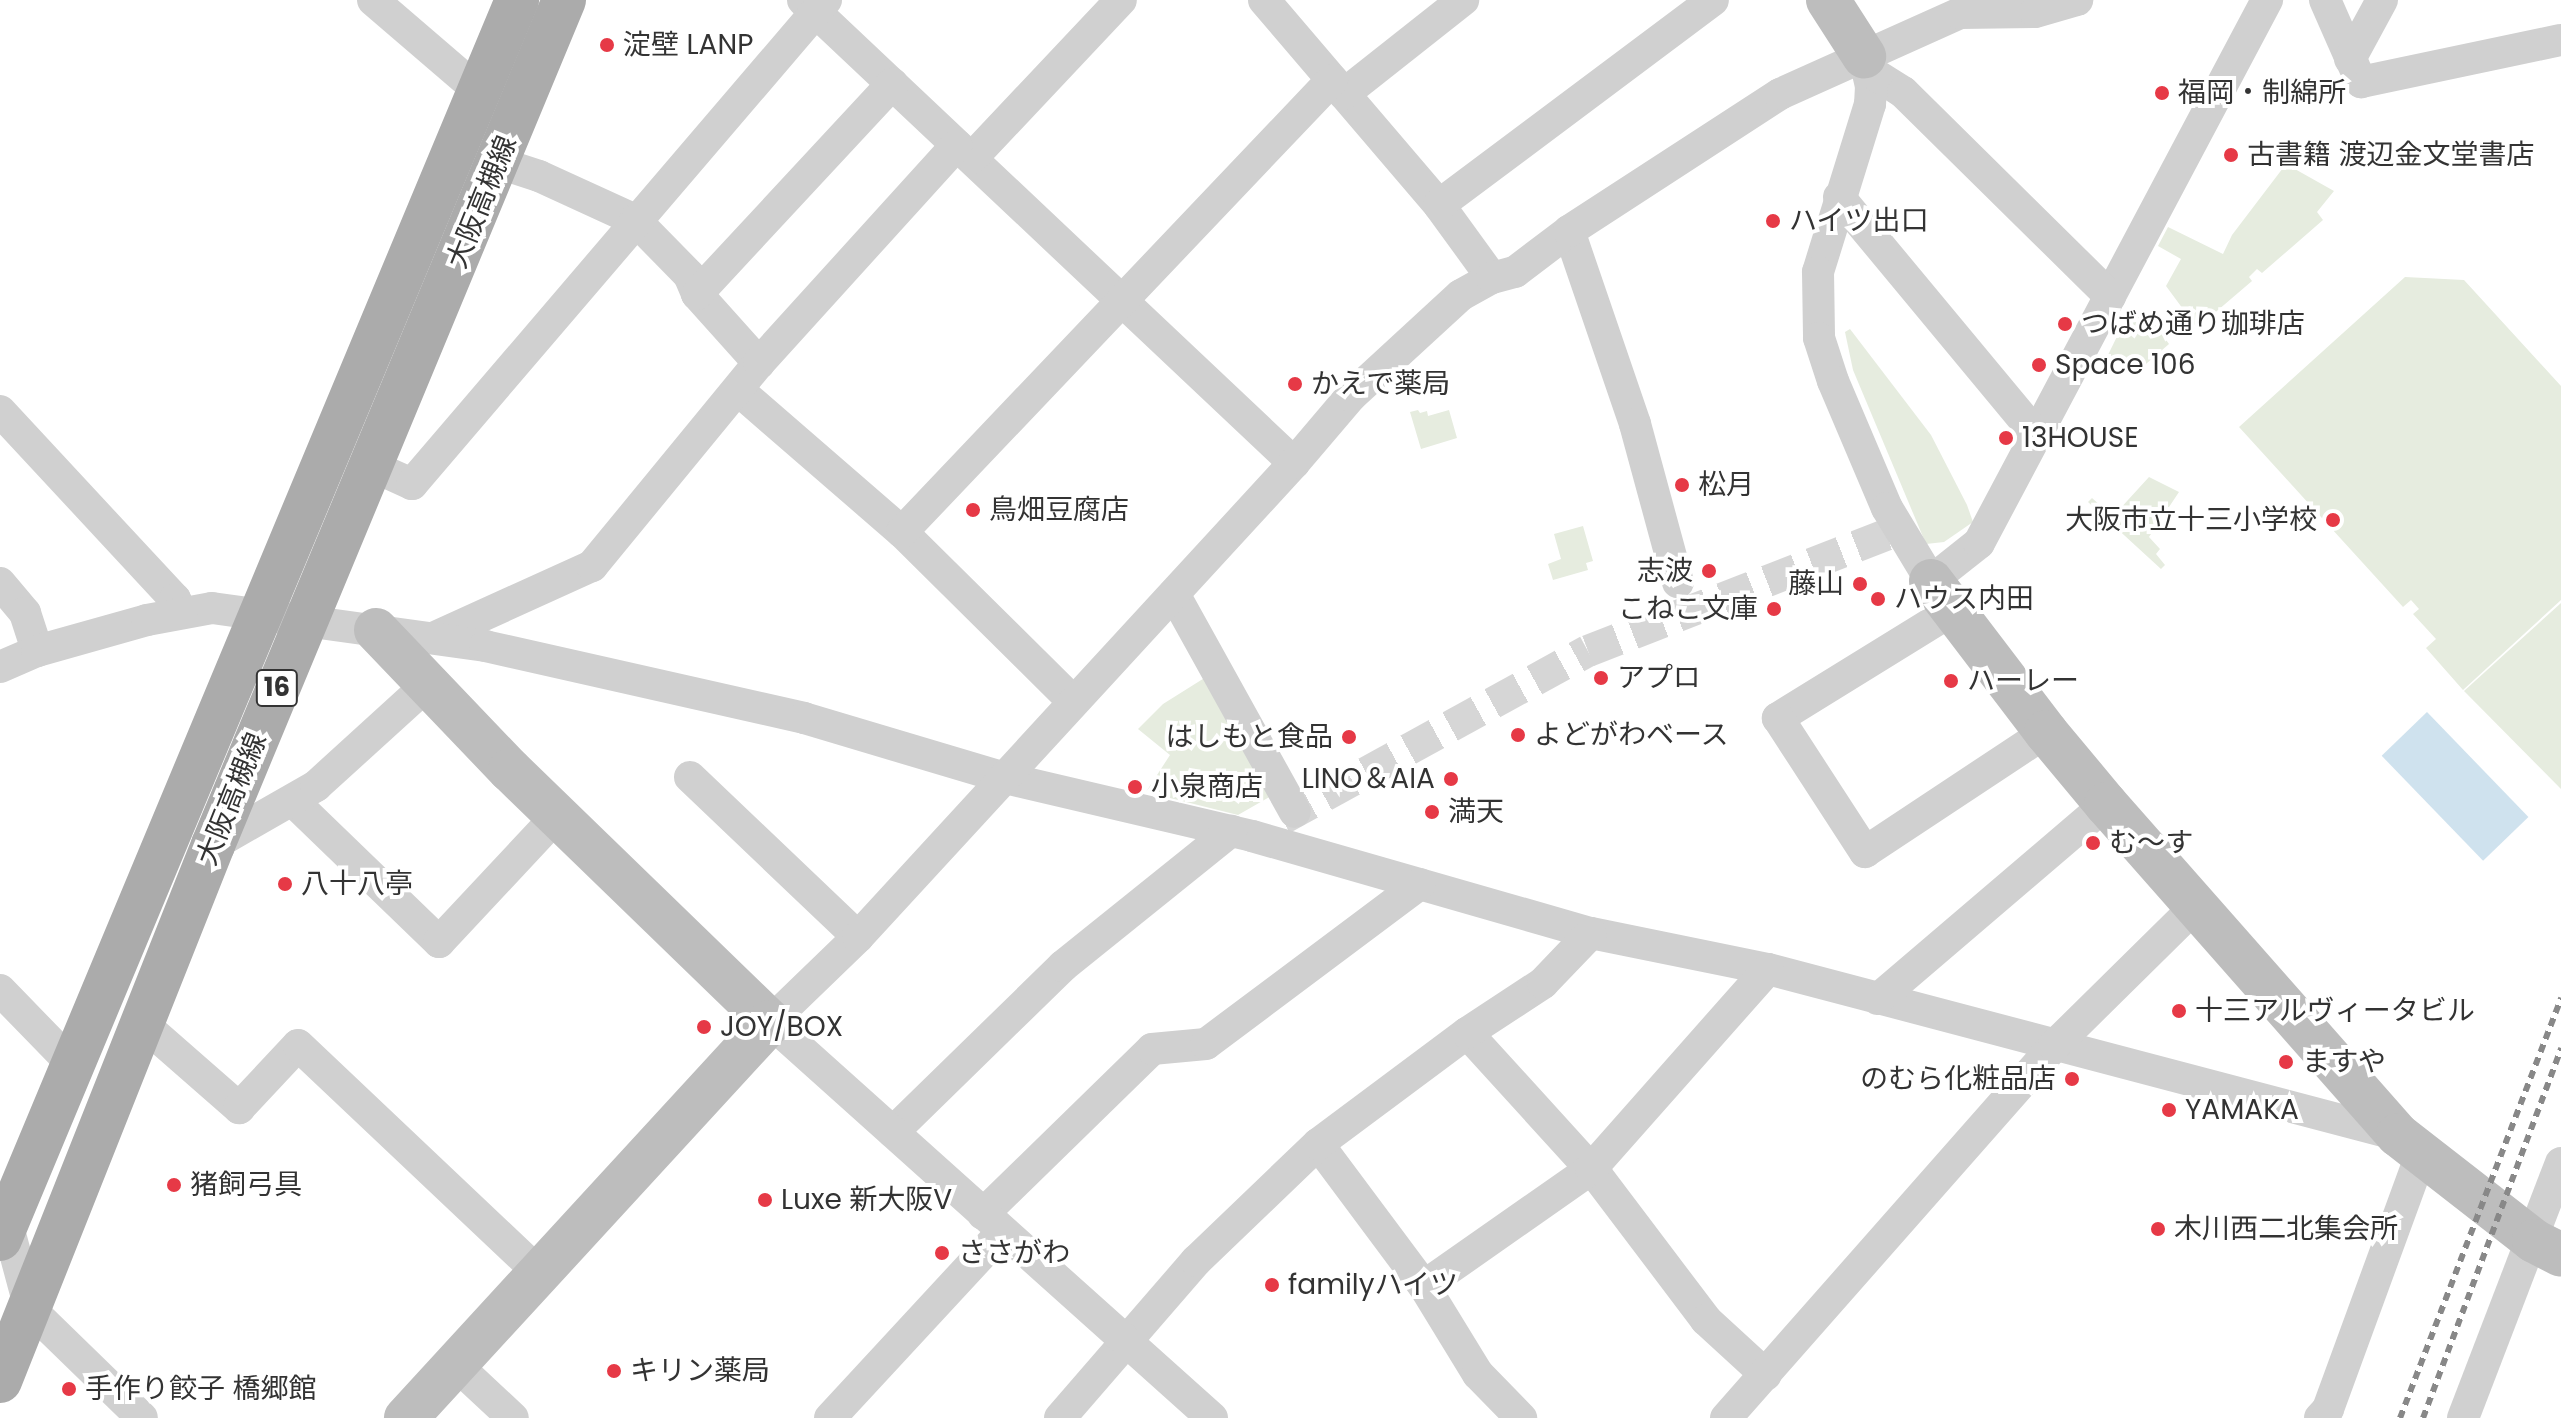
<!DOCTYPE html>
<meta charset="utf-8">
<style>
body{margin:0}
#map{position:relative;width:2561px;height:1418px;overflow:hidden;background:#fff;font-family:Poppins,"Noto Sans JP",sans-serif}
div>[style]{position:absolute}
.green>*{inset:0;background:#e6ecdf}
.water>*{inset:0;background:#cfe2ee;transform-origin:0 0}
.street-tunnel>*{height:32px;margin-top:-16px;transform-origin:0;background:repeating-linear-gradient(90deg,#d6d6d6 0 32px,transparent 0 48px)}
.street>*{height:32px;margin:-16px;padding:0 16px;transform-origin:16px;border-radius:16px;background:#d0d0d0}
.secondary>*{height:44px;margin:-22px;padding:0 22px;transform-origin:22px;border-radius:22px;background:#bdbdbd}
.primary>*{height:44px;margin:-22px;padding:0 22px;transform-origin:22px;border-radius:22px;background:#ababab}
.rail>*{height:6px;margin-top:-3px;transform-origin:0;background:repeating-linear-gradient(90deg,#888 0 8px,transparent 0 14px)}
.dots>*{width:22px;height:22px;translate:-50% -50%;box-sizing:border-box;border:4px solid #fff;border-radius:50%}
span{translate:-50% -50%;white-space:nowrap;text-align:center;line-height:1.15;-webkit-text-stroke:8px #fff;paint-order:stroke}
.shield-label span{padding:2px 6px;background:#fff;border:2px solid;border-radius:6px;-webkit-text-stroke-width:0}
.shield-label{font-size:26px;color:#333;font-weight:700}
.poi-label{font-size:28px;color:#333}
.left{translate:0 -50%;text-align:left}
.right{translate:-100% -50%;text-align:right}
.street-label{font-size:28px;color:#333}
</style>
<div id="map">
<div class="green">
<div style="clip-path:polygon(2286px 164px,2334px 191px,2317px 212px,2323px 220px,2262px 273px,2257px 269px,2249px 277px,2252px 281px,2197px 328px,2166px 286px,2181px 259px,2158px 246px,2168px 227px,2223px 254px,2232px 235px)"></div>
<div style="clip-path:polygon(2405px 277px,2464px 280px,2561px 386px,2561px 600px,2463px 690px,2426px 648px,2436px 639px,2413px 614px,2419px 609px,2411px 600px,2403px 607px,2239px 427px)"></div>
<div style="clip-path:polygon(2131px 308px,2154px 323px,2169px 344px,2139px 370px,2106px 359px)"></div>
<div style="clip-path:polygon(1850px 329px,1931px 435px,1967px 505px,1973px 522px,1944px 542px,1926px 544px,1853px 370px,1845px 332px)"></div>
<div style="clip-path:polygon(1418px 410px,1420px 413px,1427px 411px,1428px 416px,1449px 410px,1457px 438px,1421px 449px,1410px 412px)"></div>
<div style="clip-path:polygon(2149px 477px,2179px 492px,2149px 537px,2160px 549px,2156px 554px,2165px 565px,2161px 569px,2088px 502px,2092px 498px,2109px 513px,2117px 512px)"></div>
<div style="clip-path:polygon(1583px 526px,1593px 561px,1586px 563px,1588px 570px,1553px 580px,1548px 564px,1561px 559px,1554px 534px)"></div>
<div style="clip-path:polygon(2561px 603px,2561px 789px,2464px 691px)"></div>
<div style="clip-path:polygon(1206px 677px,1273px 795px,1238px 815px,1146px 792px,1170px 755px,1138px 729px,1163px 704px)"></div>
</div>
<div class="water">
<div style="left:2427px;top:712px;width:146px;height:63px;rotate:46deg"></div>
</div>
<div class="street-tunnel">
<div style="left:1282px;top:819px;width:349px;rotate:-28.8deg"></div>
<div style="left:1588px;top:651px;width:333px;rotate:-21.3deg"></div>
</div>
<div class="street">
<div style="left:373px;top:0;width:141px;rotate:40.7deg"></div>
<div style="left:803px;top:0;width:675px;rotate:43.32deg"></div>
<div style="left:1264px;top:0;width:270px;rotate:49.5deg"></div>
<div style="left:1439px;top:205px;width:90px;rotate:54deg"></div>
<div style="left:2325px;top:0;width:90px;rotate:66.3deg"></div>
<div style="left:2361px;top:82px;width:204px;rotate:-11.9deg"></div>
<div style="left:1864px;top:56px;width:31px;rotate:77deg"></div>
<div style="left:1871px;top:86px;width:18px;rotate:93deg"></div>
<div style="left:1870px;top:104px;width:176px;rotate:107.2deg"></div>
<div style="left:1818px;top:272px;width:66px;rotate:89.1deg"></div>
<div style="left:1819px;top:338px;width:45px;rotate:72deg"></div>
<div style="left:1833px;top:381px;width:138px;rotate:67deg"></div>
<div style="left:1887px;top:508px;width:85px;rotate:58.9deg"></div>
<div style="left:1931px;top:581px;width:61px;rotate:-38.4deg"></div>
<div style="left:1979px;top:543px;width:615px;rotate:-62.06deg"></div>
<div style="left:2350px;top:59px;width:67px;rotate:-61.5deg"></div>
<div style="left:1868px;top:70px;width:41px;rotate:32.2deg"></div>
<div style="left:1903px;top:92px;width:291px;rotate:44.6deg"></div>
<div style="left:1344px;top:94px;width:152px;rotate:-38.3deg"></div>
<div style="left:972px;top:158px;width:217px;rotate:-46.7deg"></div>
<div style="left:499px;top:163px;width:42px;rotate:18deg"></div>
<div style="left:539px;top:176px;width:106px;rotate:24.6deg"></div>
<div style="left:635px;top:220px;width:77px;rotate:45.5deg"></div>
<div style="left:689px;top:275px;width:21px;rotate:67deg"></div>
<div style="left:697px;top:294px;width:93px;rotate:48.1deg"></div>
<div style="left:1839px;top:197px;width:308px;rotate:50.3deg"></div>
<div style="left:1439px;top:205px;width:342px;rotate:-36.8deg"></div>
<div style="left:1569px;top:231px;width:204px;rotate:71.1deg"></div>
<div style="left:1635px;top:424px;width:164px;rotate:74.8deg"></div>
<div style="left:697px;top:294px;width:287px;rotate:-47.1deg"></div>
<div style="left:738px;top:390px;width:217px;rotate:40.9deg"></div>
<div style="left:902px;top:532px;width:240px;rotate:44.7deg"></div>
<div style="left:0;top:411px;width:257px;rotate:47.1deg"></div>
<div style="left:175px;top:599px;width:14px;rotate:65deg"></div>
<div style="left:372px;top:466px;width:44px;rotate:24.2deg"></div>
<div style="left:412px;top:484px;width:637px;rotate:-49.46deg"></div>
<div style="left:902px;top:532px;width:624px;rotate:-46.43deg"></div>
<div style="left:0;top:583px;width:39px;rotate:50deg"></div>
<div style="left:25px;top:613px;width:40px;rotate:72deg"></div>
<div style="left:1174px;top:594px;width:249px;rotate:61deg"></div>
<div style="left:1953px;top:610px;width:206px;rotate:148.3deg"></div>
<div style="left:1778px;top:718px;width:160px;rotate:57deg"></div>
<div style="left:1865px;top:852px;width:217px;rotate:-33.5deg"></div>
<div style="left:433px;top:638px;width:175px;rotate:-24.4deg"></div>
<div style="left:592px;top:566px;width:263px;rotate:-50.6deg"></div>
<div style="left:759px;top:363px;width:294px;rotate:-47.8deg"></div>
<div style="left:0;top:667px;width:40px;rotate:-23.4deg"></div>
<div style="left:37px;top:651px;width:114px;rotate:-15.7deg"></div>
<div style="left:147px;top:620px;width:66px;rotate:-10.5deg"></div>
<div style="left:212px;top:608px;width:276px;rotate:7.9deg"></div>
<div style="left:485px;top:646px;width:327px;rotate:12.7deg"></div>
<div style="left:804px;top:718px;width:210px;rotate:16.6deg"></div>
<div style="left:1005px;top:778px;width:254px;rotate:13.2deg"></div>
<div style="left:1252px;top:836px;width:353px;rotate:16deg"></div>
<div style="left:1591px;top:933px;width:181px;rotate:11.5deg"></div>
<div style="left:1768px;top:969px;width:652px;rotate:14.76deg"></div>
<div style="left:690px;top:777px;width:232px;rotate:43.6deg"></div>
<div style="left:293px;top:801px;width:203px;rotate:44deg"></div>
<div style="left:439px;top:942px;width:173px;rotate:-46.9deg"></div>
<div style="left:213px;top:845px;width:119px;rotate:-29.8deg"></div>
<div style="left:316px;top:786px;width:151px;rotate:-42.3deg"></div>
<div style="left:0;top:990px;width:102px;rotate:45.8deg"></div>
<div style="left:1878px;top:999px;width:300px;rotate:-40.5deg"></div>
<div style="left:143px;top:1024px;width:128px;rotate:41.2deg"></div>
<div style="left:239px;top:1108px;width:86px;rotate:-46.9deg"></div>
<div style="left:298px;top:1045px;width:332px;rotate:43.4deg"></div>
<div style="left:1467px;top:1033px;width:195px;rotate:47.7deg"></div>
<div style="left:1598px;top:1177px;width:179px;rotate:52.9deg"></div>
<div style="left:1706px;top:1320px;width:81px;rotate:42.5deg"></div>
<div style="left:893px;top:1132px;width:238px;rotate:-44.3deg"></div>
<div style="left:1063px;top:966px;width:216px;rotate:-38.8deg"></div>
<div style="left:1318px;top:1144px;width:177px;rotate:53.3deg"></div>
<div style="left:1424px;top:1286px;width:103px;rotate:58.5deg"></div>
<div style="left:1478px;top:1374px;width:62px;rotate:45.7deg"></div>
<div style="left:983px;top:1214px;width:236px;rotate:-44.3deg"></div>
<div style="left:1152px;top:1049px;width:54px;rotate:-5.3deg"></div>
<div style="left:1206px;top:1044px;width:267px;rotate:-36.8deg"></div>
<div style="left:0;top:1218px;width:9px;rotate:36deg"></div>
<div style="left:7px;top:1223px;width:89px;rotate:75deg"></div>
<div style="left:30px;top:1309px;width:156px;rotate:44.2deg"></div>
<div style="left:1424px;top:1286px;width:204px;rotate:-35deg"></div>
<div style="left:1591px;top:1169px;width:267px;rotate:-48.5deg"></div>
<div style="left:455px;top:1364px;width:79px;rotate:43deg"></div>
<div style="left:830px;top:1418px;width:253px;rotate:-47.2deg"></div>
<div style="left:1060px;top:1418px;width:208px;rotate:-49.1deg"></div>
<div style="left:1196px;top:1261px;width:169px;rotate:-43.8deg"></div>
<div style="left:1318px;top:1144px;width:186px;rotate:-36.7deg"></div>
<div style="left:1467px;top:1033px;width:91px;rotate:-33.3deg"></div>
<div style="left:1543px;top:983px;width:69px;rotate:-46.2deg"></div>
<div style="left:1212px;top:1418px;width:593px;rotate:-138.14deg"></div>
<div style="left:770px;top:1022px;width:122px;rotate:-44deg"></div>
<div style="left:858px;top:937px;width:644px;rotate:-47.39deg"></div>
<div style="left:1294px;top:463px;width:88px;rotate:-49.6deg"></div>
<div style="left:1351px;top:396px;width:149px;rotate:-42.6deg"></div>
<div style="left:1461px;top:295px;width:35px;rotate:-29deg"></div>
<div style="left:1492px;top:278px;width:24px;rotate:-15deg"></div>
<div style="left:1515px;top:272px;width:68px;rotate:-37.2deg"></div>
<div style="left:1569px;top:231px;width:252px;rotate:-33deg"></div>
<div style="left:1780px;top:94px;width:197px;rotate:-24.2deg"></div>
<div style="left:1960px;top:13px;width:75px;rotate:-0.8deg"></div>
<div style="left:2035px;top:12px;width:44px;rotate:-15.9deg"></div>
<div style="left:1726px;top:1418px;width:496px;rotate:-48.6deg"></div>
<div style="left:2054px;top:1046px;width:201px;rotate:-44.6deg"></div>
<div style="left:2320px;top:1418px;width:12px;rotate:-48deg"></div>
<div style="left:2328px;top:1409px;width:270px;rotate:-69.9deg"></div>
<div style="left:2463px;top:1418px;width:273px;rotate:-69deg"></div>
</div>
<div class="secondary">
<div style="left:1828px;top:0;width:67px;rotate:57.3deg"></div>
<div style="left:1931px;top:581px;width:190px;rotate:52.7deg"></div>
<div style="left:2046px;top:732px;width:94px;rotate:50.2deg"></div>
<div style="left:2106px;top:804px;width:441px;rotate:48.6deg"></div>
<div style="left:2398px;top:1135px;width:172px;rotate:37.9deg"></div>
<div style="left:2534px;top:1241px;width:30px;rotate:27deg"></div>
<div style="left:376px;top:630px;width:194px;rotate:46.3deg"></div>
<div style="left:510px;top:770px;width:362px;rotate:44.1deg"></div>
<div style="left:770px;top:1022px;width:538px;rotate:132.59deg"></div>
</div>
<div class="primary">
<div style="left:0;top:1239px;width:1343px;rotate:-67.35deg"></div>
<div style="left:0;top:1381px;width:577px;rotate:-68.33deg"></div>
<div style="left:213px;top:845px;width:915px;rotate:-67.44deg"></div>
</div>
<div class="rail">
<div style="left:2400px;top:1418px;width:450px;rotate:-69deg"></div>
<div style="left:2423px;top:1418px;width:395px;rotate:-69.5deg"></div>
</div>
<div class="dots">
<div style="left:607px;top:45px;background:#e63946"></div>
<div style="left:2162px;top:93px;background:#e63946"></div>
<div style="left:2231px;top:155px;background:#e63946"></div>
<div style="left:1773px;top:221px;background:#e63946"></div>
<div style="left:2065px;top:324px;background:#e63946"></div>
<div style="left:2039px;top:365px;background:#e63946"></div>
<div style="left:1295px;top:384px;background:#e63946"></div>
<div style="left:2006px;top:438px;background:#e63946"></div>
<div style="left:1682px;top:485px;background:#e63946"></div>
<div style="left:973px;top:510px;background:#e63946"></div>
<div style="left:2333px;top:520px;background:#e63946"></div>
<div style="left:1709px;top:571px;background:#e63946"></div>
<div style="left:1860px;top:584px;background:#e63946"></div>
<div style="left:1878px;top:599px;background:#e63946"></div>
<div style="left:1774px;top:609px;background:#e63946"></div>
<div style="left:1601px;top:678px;background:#e63946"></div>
<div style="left:1951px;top:681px;background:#e63946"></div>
<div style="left:1518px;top:735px;background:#e63946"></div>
<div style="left:1349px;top:737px;background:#e63946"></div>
<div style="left:1451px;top:779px;background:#e63946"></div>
<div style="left:1135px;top:787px;background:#e63946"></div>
<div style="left:1432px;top:812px;background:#e63946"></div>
<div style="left:2093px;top:843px;background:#e63946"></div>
<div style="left:285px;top:884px;background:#e63946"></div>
<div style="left:2179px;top:1011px;background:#e63946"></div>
<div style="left:704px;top:1027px;background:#e63946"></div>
<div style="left:2286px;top:1062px;background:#e63946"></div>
<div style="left:2072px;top:1079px;background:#e63946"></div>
<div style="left:2169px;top:1110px;background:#e63946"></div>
<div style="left:174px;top:1185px;background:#e63946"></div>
<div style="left:765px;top:1200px;background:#e63946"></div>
<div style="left:2158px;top:1229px;background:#e63946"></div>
<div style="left:942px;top:1253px;background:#e63946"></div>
<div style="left:1272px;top:1285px;background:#e63946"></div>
<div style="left:614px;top:1371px;background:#e63946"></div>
<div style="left:69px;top:1389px;background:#e63946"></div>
</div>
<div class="shield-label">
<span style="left:277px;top:688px">16</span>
</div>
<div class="poi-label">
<span class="left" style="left:623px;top:45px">淀壁 LANP</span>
<span class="left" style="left:2178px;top:93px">福岡・制綿所</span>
<span class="left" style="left:2247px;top:155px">古書籍 渡辺金文堂書店</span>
<span class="left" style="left:1789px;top:221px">ハイツ出口</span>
<span class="left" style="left:2081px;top:324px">つばめ通り珈琲店</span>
<span class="left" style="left:2055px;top:365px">Space 106</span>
<span class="left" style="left:1311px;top:384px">かえで薬局</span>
<span class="left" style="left:2022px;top:438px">13HOUSE</span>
<span class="left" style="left:1698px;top:485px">松月</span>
<span class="left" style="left:989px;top:510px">鳥畑豆腐店</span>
<span class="right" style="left:2317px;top:520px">大阪市立十三小学校</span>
<span class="right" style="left:1693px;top:571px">志波</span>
<span class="right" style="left:1844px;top:584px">藤山</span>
<span class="left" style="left:1894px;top:599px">ハウス内田</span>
<span class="right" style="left:1758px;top:609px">こねこ文庫</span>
<span class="left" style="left:1617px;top:678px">アプロ</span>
<span class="left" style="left:1967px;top:681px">ハーレー</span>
<span class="left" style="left:1534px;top:735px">よどがわベース</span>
<span class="right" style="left:1333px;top:737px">はしもと食品</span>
<span class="right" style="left:1435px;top:779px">LINO＆AIA</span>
<span class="left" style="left:1151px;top:787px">小泉商店</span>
<span class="left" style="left:1448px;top:812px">満天</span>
<span class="left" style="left:2109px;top:843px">む〜す</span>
<span class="left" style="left:301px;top:884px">八十八亭</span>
<span class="left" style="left:2195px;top:1011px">十三アルヴィータビル</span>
<span class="left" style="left:720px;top:1027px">JOY/BOX</span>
<span class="left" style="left:2302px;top:1062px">ますや</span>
<span class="right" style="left:2056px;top:1079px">のむら化粧品店</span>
<span class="left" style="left:2185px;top:1110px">YAMAKA</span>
<span class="left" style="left:190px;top:1185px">猪飼弓具</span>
<span class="left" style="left:781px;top:1200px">Luxe 新大阪V</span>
<span class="left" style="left:2174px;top:1229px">木川西二北集会所</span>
<span class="left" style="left:958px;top:1253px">ささがわ</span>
<span class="left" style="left:1288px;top:1285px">familyハイツ</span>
<span class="left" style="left:630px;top:1371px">キリン薬局</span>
<span class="left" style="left:85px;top:1389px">手作り餃子 橋郷館</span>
</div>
<div class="street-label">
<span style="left:482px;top:202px;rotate:-68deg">大阪高槻線</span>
<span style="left:232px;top:799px;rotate:-68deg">大阪高槻線</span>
</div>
</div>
